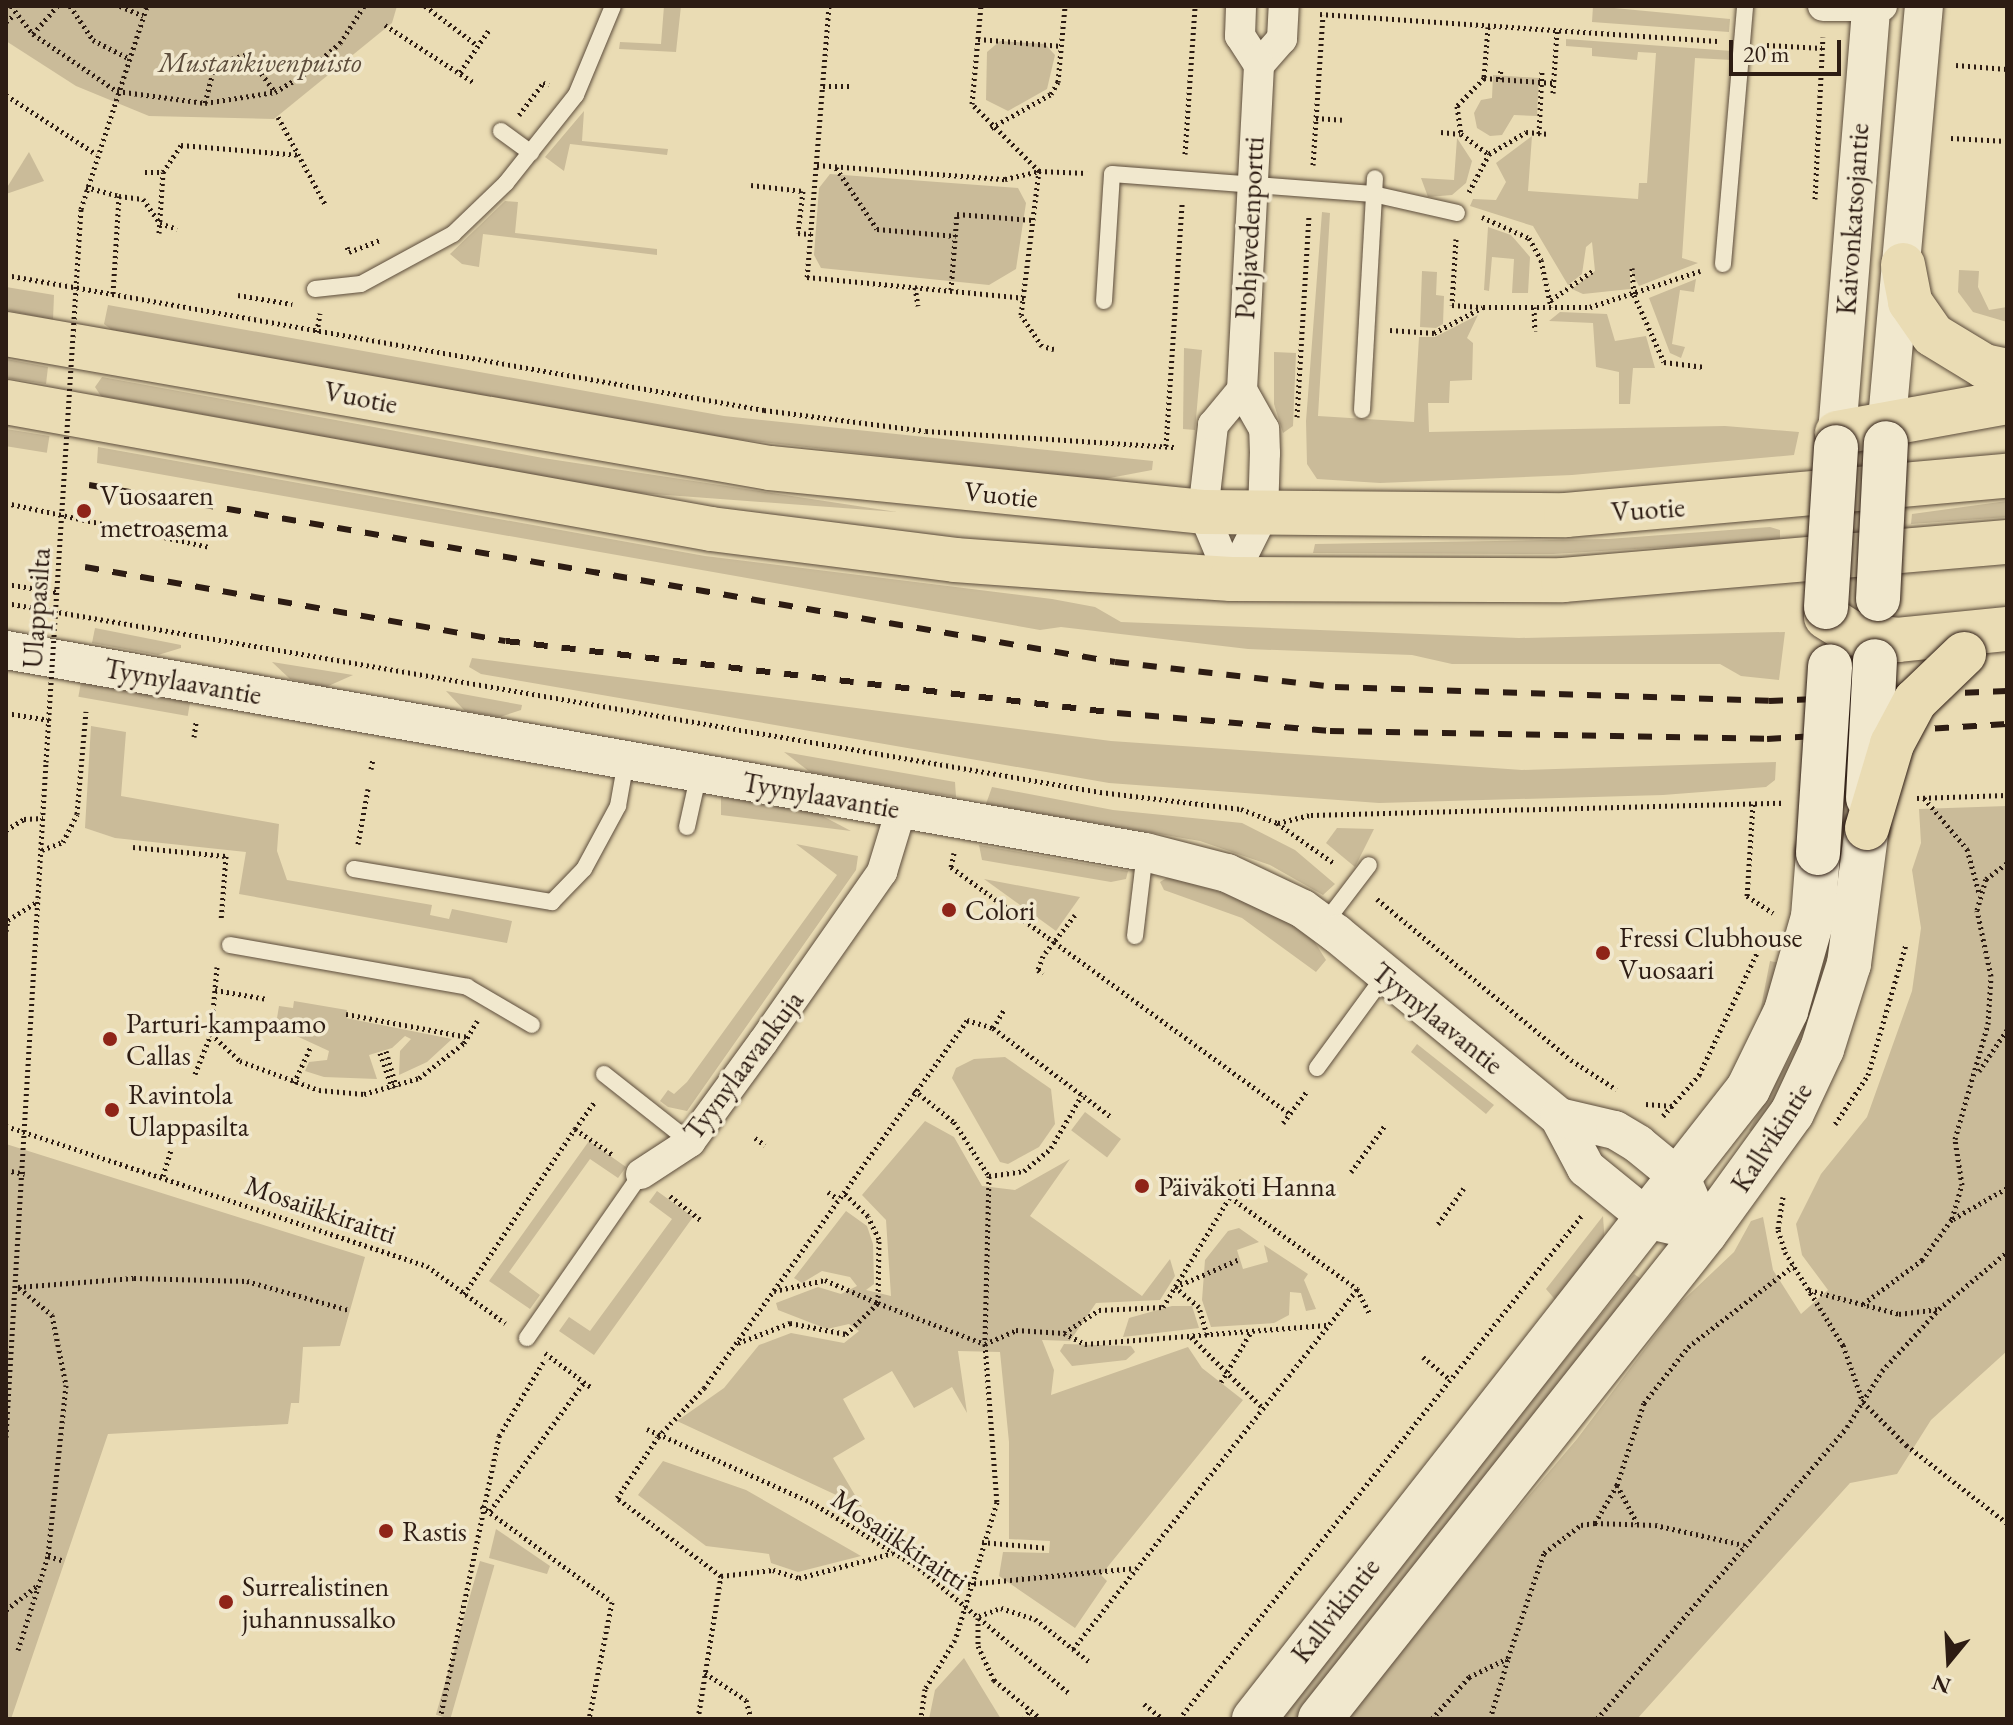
<!DOCTYPE html>
<meta charset="utf-8">
<style>
body{margin:0}
#map{position:relative;width:2013px;height:1725px;overflow:hidden;background:#eadcb4;font-family:"EB Garamond",serif}
div>[style]{position:absolute}
.green>*{inset:0;background:#cabb99;transform-origin:0 0}
.path>*{height:5px;margin-top:-2.5px;transform-origin:0;background:repeating-linear-gradient(90deg,#2d1c13 0 2px,transparent 0 6px)}
.roads{filter:drop-shadow(0 0 2px #5c4c3b) drop-shadow(0 0 2px #5c4c3b)}
.service>*{height:16px;margin:-8px;padding:0 8px;transform-origin:8px;border-radius:8px;background:#f1e8ce}
.minor>*{height:30px;margin:-15px;padding:0 15px;transform-origin:15px;border-radius:15px;background:#f1e8ce}
.tertiary>*{height:38px;margin:-19px;padding:0 19px;transform-origin:19px;border-radius:19px;background:#f1e8ce}
.secondary>*{height:44px;margin:-22px;padding:0 22px;transform-origin:22px;border-radius:22px;background:#f1e8ce}
.primary>*{height:44px;margin:-22px;padding:0 22px;transform-origin:22px;border-radius:22px;background:#eadcb4}
.rail>*{height:6px;margin-top:-3px;transform-origin:0;background:repeating-linear-gradient(90deg,#2d1c13 0 14px,transparent 0 28px)}
.path-bridge>*{height:5px;margin-top:-2.5px;transform-origin:0;background:repeating-linear-gradient(90deg,#2d1c13 0 2px,transparent 0 6px)}
.bridges{filter:drop-shadow(0 0 2px #2d1c13) drop-shadow(0 0 2px #2d1c13)}
.secondary-bridge>*{height:44px;margin:-22px;padding:0 22px;transform-origin:22px;border-radius:22px;background:#f1e8ce}
.primary-bridge>*{height:44px;margin:-22px;padding:0 22px;transform-origin:22px;border-radius:22px;background:#eadcb4}
.dots>*{width:22px;height:22px;translate:-50% -50%;box-sizing:border-box;border:4px solid #f1e8ce;border-radius:50%}
span{translate:-50% -50%;white-space:nowrap;text-align:center;line-height:1.15;-webkit-text-stroke:7px #f1e8ce;paint-order:stroke}
.park-label{font-size:28px;color:#5c4c3b;font-style:italic}
.street-label{font-size:28px;color:#2d1c13}
.poi-label{font-size:28px;color:#2d1c13}
.left{translate:0 -50%;text-align:left}
.frame{position:absolute;inset:0;border:8px solid #2d1c13;pointer-events:none}
.north{position:absolute;left:1909px;top:1621px;width:80px;height:80px;-webkit-text-stroke:6px #f1e8ce;paint-order:stroke;rotate:198deg;font-size:22px;font-weight:700;line-height:32px;text-align:center;color:#2d1c13}
.north::after{content:'';display:block;margin:auto;width:28px;height:36px;background:#2d1c13;clip-path:polygon(50% 0,100% 100%,50% 72%,0 100%)}
.scale{position:absolute;left:1729px;top:40px;width:112px;height:36px;box-sizing:border-box;border:4px solid #2d1c13;border-top:0;padding-left:10px;font-size:24px;line-height:28px;white-space:nowrap;color:#2d1c13;-webkit-text-stroke:6px #f1e8ce;paint-order:stroke}
</style>
<div id="map">
<div class="green">
<div style="clip-path:polygon(6px 6px,397px 6px,392px 23px,274px 119px,149px 116px,76px 86px,6px 41px)"></div>
<div style="clip-path:polygon(664px 6px,681px 6px,676px 52px,619px 49px,620px 42px,661px 44px)"></div>
<div style="clip-path:polygon(1593px 6px,1730px 19px,1729px 32px,1592px 22px)"></div>
<div style="clip-path:polygon(1566px 39px,1732px 51px,1732px 60px,1695px 58px,1682px 258px,1698px 263px,1639px 286px,1630px 269px,1630px 289px,1583px 294px,1572px 289px,1595px 271px,1592px 242px,1586px 247px,1582px 274px,1568px 285px,1533px 226px,1470px 206px,1473px 199px,1496px 200px,1506px 182px,1496px 163px,1532px 136px,1528px 191px,1638px 199px,1639px 183px,1647px 183px,1656px 53px,1638px 52px,1637px 60px,1592px 56px,1592px 48px,1566px 46px)"></div>
<div style="clip-path:polygon(1000px 41px,1045px 44px,1055px 55px,1047px 89px,1008px 111px,986px 100px,987px 52px)"></div>
<div style="clip-path:polygon(1493px 75px,1539px 78px,1537px 116px,1514px 115px,1502px 135px,1490px 136px,1477px 128px,1474px 113px,1481px 100px,1492px 98px)"></div>
<div style="clip-path:polygon(584px 111px,582px 141px,668px 149px,667px 155px,570px 144px,564px 171px,545px 157px)"></div>
<div style="clip-path:polygon(1457px 138px,1472px 161px,1466px 183px,1452px 195px,1428px 197px,1421px 178px,1454px 180px)"></div>
<div style="clip-path:polygon(29px 152px,44px 181px,6px 194px,6px 189px)"></div>
<div style="clip-path:polygon(830px 174px,1018px 188px,1026px 203px,1016px 269px,989px 285px,821px 268px,814px 255px,819px 188px)"></div>
<div style="clip-path:polygon(505px 201px,518px 202px,515px 233px,657px 249px,657px 255px,483px 234px,479px 267px,462px 264px,450px 254px)"></div>
<div style="clip-path:polygon(1322px 212px,1330px 213px,1318px 416px,1414px 422px,1419px 337px,1435px 337px,1478px 315px,1467px 338px,1473px 343px,1472px 380px,1450px 381px,1449px 403px,1428px 403px,1429px 432px,1725px 426px,1799px 432px,1794px 455px,1572px 475px,1380px 483px,1317px 479px,1307px 464px,1306px 421px)"></div>
<div style="clip-path:polygon(1488px 227px,1511px 235px,1530px 257px,1528px 293px,1512px 293px,1514px 259px,1492px 257px,1489px 291px,1484px 290px)"></div>
<div style="clip-path:polygon(1959px 270px,1979px 271px,1978px 287px,1989px 310px,2007px 307px,2007px 322px,1973px 312px,1958px 292px)"></div>
<div style="clip-path:polygon(1422px 271px,1437px 272px,1436px 295px,1444px 296px,1443px 324px,1436px 328px,1420px 327px)"></div>
<div style="clip-path:polygon(1696px 279px,1694px 292px,1680px 290px,1672px 344px,1685px 347px,1681px 358px,1670px 353px,1649px 298px)"></div>
<div style="clip-path:polygon(6px 287px,54px 295px,53px 320px,6px 310px)"></div>
<div style="clip-path:polygon(108px 305px,724px 416px,1153px 461px,1152px 470px,1099px 480px,709px 436px,112px 330px,104px 324px)"></div>
<div style="clip-path:polygon(1560px 312px,1607px 314px,1615px 341px,1646px 336px,1655px 368px,1633px 368px,1630px 404px,1619px 404px,1619px 372px,1596px 367px,1593px 323px,1549px 321px)"></div>
<div style="clip-path:polygon(1184px 348px,1202px 350px,1195px 430px,1183px 429px)"></div>
<div style="clip-path:polygon(1274px 352px,1296px 353px,1293px 426px,1283px 433px,1274px 404px)"></div>
<div style="clip-path:polygon(6px 359px,48px 367px,46px 384px,6px 378px)"></div>
<div style="clip-path:polygon(102px 377px,543px 458px,897px 512px,626px 492px,101px 396px,95px 387px)"></div>
<div style="left:6px;top:429px;width:44px;height:17px;rotate:9deg"></div>
<div style="clip-path:polygon(98px 447px,705px 556px,1052px 599px,1095px 607px,1121px 622px,1519px 638px,1785px 632px,1779px 680px,1741px 676px,1720px 664px,1452px 664px,1412px 655px,1248px 649px,1061px 627px,1040px 630px,97px 463px)"></div>
<div style="clip-path:polygon(2007px 501px,2007px 517px,1911px 524px,1912px 514px)"></div>
<div style="clip-path:polygon(1770px 527px,1780px 530px,1780px 540px,1553px 554px,1313px 553px,1315px 544px,1608px 539px)"></div>
<div style="clip-path:polygon(95px 628px,181px 645px,181px 648px,158px 655px,92px 643px)"></div>
<div style="clip-path:polygon(472px 658px,1111px 741px,1522px 770px,1776px 762px,1775px 780px,1766px 787px,1663px 795px,1379px 803px,1109px 783px,481px 674px,469px 667px)"></div>
<div style="clip-path:polygon(272px 662px,353px 675px,326px 687px,290px 679px)"></div>
<div style="left:81px;top:682px;width:111px;height:15px;rotate:10deg"></div>
<div style="clip-path:polygon(446px 691px,522px 705px,521px 710px,500px 717px,465px 711px)"></div>
<div style="clip-path:polygon(91px 726px,126px 732px,121px 796px,279px 824px,277px 851px,287px 880px,432px 905px,430px 915px,449px 919px,452px 909px,512px 921px,507px 943px,239px 894px,246px 852px,115px 838px,85px 828px)"></div>
<div style="clip-path:polygon(784px 752px,955px 782px,956px 797px,810px 772px)"></div>
<div style="clip-path:polygon(992px 787px,1113px 810px,1242px 823px,1295px 850px,1335px 884px,1323px 895px,1270px 865px,1200px 841px,986px 804px)"></div>
<div style="clip-path:polygon(721px 797px,815px 812px,851px 831px,721px 815px)"></div>
<div style="clip-path:polygon(2007px 806px,2007px 1351px,1931px 1420px,1897px 1474px,1850px 1483px,1637px 1719px,1340px 1719px,1577px 1439px,1677px 1306px,1734px 1252px,1751px 1221px,1763px 1217px,1773px 1270px,1801px 1314px,1828px 1290px,1802px 1255px,1796px 1224px,1821px 1174px,1867px 1117px,1912px 991px,1921px 928px,1912px 870px,1921px 843px,1919px 809px)"></div>
<div style="clip-path:polygon(1337px 828px,1374px 829px,1355px 867px,1326px 843px)"></div>
<div style="clip-path:polygon(796px 844px,858px 856px,856px 870px,687px 1111px,668px 1107px,660px 1101px,668px 1090px,674px 1094px,687px 1082px,837px 875px)"></div>
<div style="clip-path:polygon(979px 845px,1128px 871px,1126px 879px,1111px 882px,982px 860px)"></div>
<div style="clip-path:polygon(1838px 852px,1852px 852px,1831px 982px,1760px 1137px,1749px 1130px,1793px 1052px,1824px 962px)"></div>
<div style="clip-path:polygon(1168px 877px,1238px 897px,1290px 923px,1314px 941px,1326px 960px,1316px 972px,1242px 918px,1164px 890px,1160px 882px)"></div>
<div style="clip-path:polygon(984px 879px,1080px 897px,1056px 931px)"></div>
<div style="left:1770px;top:961px;width:15px;height:133px;rotate:11deg"></div>
<div style="clip-path:polygon(294px 1001px,347px 1010px,346px 1018px,452px 1039px,427px 1062px,399px 1075px,400px 1051px,411px 1039px,405px 1036px,392px 1048px,369px 1055px,377px 1079px,324px 1077px,305px 1071px,309px 1062px,327px 1060px,329px 1051px,290px 1033px,277px 1018px,279px 1006px,293px 1008px)"></div>
<div style="clip-path:polygon(1417px 1044px,1494px 1105px,1486px 1114px,1411px 1052px)"></div>
<div style="clip-path:polygon(1005px 1057px,1051px 1089px,1055px 1124px,1039px 1147px,1008px 1164px,1000px 1162px,952px 1078px,956px 1068px,974px 1059px)"></div>
<div style="left:1085px;top:1112px;width:45px;height:23px;rotate:37deg"></div>
<div style="clip-path:polygon(925px 1121px,954px 1137px,982px 1186px,1015px 1190px,1070px 1159px,1030px 1216px,1142px 1296px,1170px 1259px,1175px 1276px,1160px 1300px,1096px 1303px,1070px 1341px,1042px 1340px,1054px 1370px,1051px 1395px,1188px 1347px,1202px 1368px,1243px 1400px,1101px 1575px,1107px 1581px,1075px 1628px,999px 1576px,1003px 1552px,1049px 1553px,1050px 1541px,1009px 1539px,1009px 1442px,1000px 1352px,958px 1351px,967px 1413px,952px 1387px,914px 1408px,892px 1371px,843px 1399px,865px 1439px,833px 1458px,862px 1507px,677px 1421px,724px 1388px,759px 1345px,791px 1333px,844px 1343px,859px 1331px,849px 1324px,827px 1329px,778px 1310px,776px 1303px,818px 1287px,841px 1294px,857px 1286px,850px 1277px,822px 1271px,802px 1283px,794px 1278px,846px 1211px,867px 1226px,873px 1244px,874px 1284px,866px 1290px,891px 1296px,886px 1220px,862px 1195px)"></div>
<div style="clip-path:polygon(589px 1141px,626px 1167px,618px 1178px,590px 1159px,509px 1272px,540px 1295px,530px 1309px,489px 1281px)"></div>
<div style="clip-path:polygon(6px 1144px,365px 1257px,340px 1346px,303px 1347px,299px 1403px,291px 1403px,288px 1424px,108px 1434px,11px 1719px,6px 1719px)"></div>
<div style="clip-path:polygon(657px 1191px,693px 1217px,594px 1355px,559px 1331px,569px 1317px,590px 1331px,672px 1219px,649px 1202px)"></div>
<div style="clip-path:polygon(1603px 1216px,1605px 1246px,1558px 1303px,1546px 1289px)"></div>
<div style="clip-path:polygon(1239px 1228px,1259px 1242px,1237px 1250px,1243px 1269px,1268px 1262px,1264px 1245px,1308px 1274px,1304px 1280px,1316px 1309px,1306px 1311px,1301px 1293px,1290px 1292px,1289px 1315px,1274px 1323px,1211px 1327px,1202px 1300px,1205px 1260px,1228px 1231px)"></div>
<div style="clip-path:polygon(1634px 1274px,1644px 1281px,1301px 1719px,1272px 1719px)"></div>
<div style="clip-path:polygon(1172px 1306px,1192px 1306px,1199px 1328px,1123px 1337px,1129px 1318px)"></div>
<div style="clip-path:polygon(1064px 1344px,1131px 1346px,1135px 1352px,1126px 1360px,1072px 1366px,1060px 1351px)"></div>
<div style="clip-path:polygon(663px 1461px,746px 1490px,861px 1556px,798px 1572px,771px 1563px,769px 1554px,706px 1546px,638px 1495px)"></div>
<div style="clip-path:polygon(496px 1529px,550px 1566px,547px 1574px,489px 1558px)"></div>
<div style="left:480px;top:1561px;width:15px;height:160px;rotate:16deg"></div>
<div style="clip-path:polygon(964px 1658px,982px 1688px,1001px 1719px,929px 1719px,935px 1690px)"></div>
</div>
<div class="path">
<div style="left:11px;top:6px;width:36px;rotate:52deg"></div>
<div style="left:33px;top:34px;width:102px;rotate:34.2deg"></div>
<div style="left:117px;top:91px;width:89px;rotate:7.8deg"></div>
<div style="left:205px;top:103px;width:71px;rotate:-8.9deg"></div>
<div style="left:275px;top:92px;width:33px;rotate:-31deg"></div>
<div style="left:303px;top:75px;width:49px;rotate:-40.9deg"></div>
<div style="left:340px;top:43px;width:44px;rotate:-57deg"></div>
<div style="left:70px;top:6px;width:41px;rotate:55.9deg"></div>
<div style="left:93px;top:40px;width:39px;rotate:27deg"></div>
<div style="left:120px;top:6px;width:25px;rotate:23deg"></div>
<div style="left:425px;top:6px;width:65px;rotate:36.9deg"></div>
<div style="left:829px;top:6px;width:272px;rotate:94.6deg"></div>
<div style="left:807px;top:277px;width:218px;rotate:5.5deg"></div>
<div style="left:1320px;top:14px;width:398px;rotate:3.9deg"></div>
<div style="left:6px;top:22px;width:12px;rotate:-42deg"></div>
<div style="left:385px;top:25px;width:105px;rotate:32.9deg"></div>
<div style="left:1488px;top:27px;width:51px;rotate:94.5deg"></div>
<div style="left:1484px;top:78px;width:39px;rotate:134deg"></div>
<div style="left:1457px;top:106px;width:28px;rotate:82deg"></div>
<div style="left:1461px;top:134px;width:34px;rotate:36deg"></div>
<div style="left:1489px;top:154px;width:43px;rotate:-30.7deg"></div>
<div style="left:1526px;top:132px;width:21px;rotate:5deg"></div>
<div style="left:33px;top:34px;width:37px;rotate:-49deg"></div>
<div style="left:978px;top:39px;width:84px;rotate:4.8deg"></div>
<div style="left:1767px;top:45px;width:55px;rotate:3.1deg"></div>
<div style="left:1956px;top:65px;width:51px;rotate:4.5deg"></div>
<div style="left:460px;top:72px;width:51px;rotate:-55.4deg"></div>
<div style="left:1484px;top:78px;width:69px;rotate:4.1deg"></div>
<div style="left:1500px;top:79px;width:11px;rotate:-85deg"></div>
<div style="left:823px;top:86px;width:29px"></div>
<div style="left:1553px;top:93px;width:62px;rotate:-86.3deg"></div>
<div style="left:6px;top:95px;width:108px;rotate:33.2deg"></div>
<div style="left:205px;top:103px;width:40px;rotate:-75.6deg"></div>
<div style="left:215px;top:64px;width:34px;rotate:-17deg"></div>
<div style="left:247px;top:54px;width:47px;rotate:53.6deg"></div>
<div style="left:519px;top:115px;width:40px;rotate:-53deg"></div>
<div style="left:543px;top:83px;width:6px;rotate:18deg"></div>
<div style="left:278px;top:117px;width:99px;rotate:61.6deg"></div>
<div style="left:1316px;top:118px;width:26px;rotate:4deg"></div>
<div style="left:991px;top:128px;width:69px;rotate:-29.5deg"></div>
<div style="left:1051px;top:94px;width:14px;rotate:-60deg"></div>
<div style="left:1058px;top:82px;width:76px;rotate:-84.7deg"></div>
<div style="left:1441px;top:132px;width:19px;rotate:6deg"></div>
<div style="left:1539px;top:134px;width:63px;rotate:-87.3deg"></div>
<div style="left:1951px;top:138px;width:56px;rotate:3.1deg"></div>
<div style="left:1185px;top:154px;width:148px;rotate:-86.1deg"></div>
<div style="left:817px;top:165px;width:189px;rotate:4.3deg"></div>
<div style="left:1005px;top:179px;width:35px;rotate:-13deg"></div>
<div style="left:1039px;top:171px;width:95px;rotate:-135deg"></div>
<div style="left:972px;top:104px;width:98px;rotate:-84.8deg"></div>
<div style="left:1313px;top:165px;width:150px;rotate:-86.2deg"></div>
<div style="left:836px;top:168px;width:73px;rotate:56.1deg"></div>
<div style="left:877px;top:229px;width:79px;rotate:5.1deg"></div>
<div style="left:145px;top:172px;width:18px"></div>
<div style="left:163px;top:172px;width:32px;rotate:-56deg"></div>
<div style="left:181px;top:145px;width:118px;rotate:4.8deg"></div>
<div style="left:751px;top:185px;width:52px;rotate:6.6deg"></div>
<div style="left:803px;top:191px;width:42px;rotate:96.8deg"></div>
<div style="left:798px;top:233px;width:13px;rotate:4deg"></div>
<div style="left:86px;top:187px;width:34px;rotate:15deg"></div>
<div style="left:119px;top:196px;width:98px;rotate:93.5deg"></div>
<div style="left:1469px;top:192px;width:43px;rotate:-62.2deg"></div>
<div style="left:119px;top:196px;width:24px;rotate:7deg"></div>
<div style="left:143px;top:199px;width:29px;rotate:55deg"></div>
<div style="left:160px;top:223px;width:18px;rotate:19deg"></div>
<div style="left:1815px;top:199px;width:162px;rotate:-87.2deg"></div>
<div style="left:81px;top:209px;width:213px;rotate:-72deg"></div>
<div style="left:1482px;top:217px;width:51px;rotate:24.1deg"></div>
<div style="left:1529px;top:238px;width:25px;rotate:61deg"></div>
<div style="left:1541px;top:260px;width:48px;rotate:78deg"></div>
<div style="left:159px;top:233px;width:61px;rotate:-86.2deg"></div>
<div style="left:1456px;top:239px;width:66px;rotate:93.5deg"></div>
<div style="left:1452px;top:305px;width:28px;rotate:4deg"></div>
<div style="left:347px;top:247px;width:5px;rotate:68deg"></div>
<div style="left:349px;top:252px;width:33px;rotate:-21deg"></div>
<div style="left:1632px;top:268px;width:27px;rotate:86deg"></div>
<div style="left:1634px;top:295px;width:73px;rotate:65.9deg"></div>
<div style="left:1664px;top:362px;width:39px;rotate:7deg"></div>
<div style="left:6px;top:275px;width:770px;rotate:10.1deg"></div>
<div style="left:764px;top:410px;width:163px;rotate:7.4deg"></div>
<div style="left:926px;top:431px;width:251px;rotate:3.7deg"></div>
<div style="left:915px;top:287px;width:19px;rotate:81deg"></div>
<div style="left:951px;top:290px;width:76px;rotate:-85.5deg"></div>
<div style="left:957px;top:214px;width:76px;rotate:4.5deg"></div>
<div style="left:238px;top:295px;width:55px;rotate:9.5deg"></div>
<div style="left:1551px;top:300px;width:52px;rotate:-34.9deg"></div>
<div style="left:1534px;top:307px;width:24px;rotate:88deg"></div>
<div style="left:1390px;top:330px;width:44px;rotate:3.9deg"></div>
<div style="left:1434px;top:333px;width:55px;rotate:-28deg"></div>
<div style="left:1483px;top:307px;width:107px"></div>
<div style="left:1590px;top:307px;width:116px;rotate:-18.1deg"></div>
<div style="left:317px;top:332px;width:19px;rotate:-81deg"></div>
<div style="left:1054px;top:349px;width:12px;rotate:-166deg"></div>
<div style="left:1042px;top:346px;width:37px;rotate:-124deg"></div>
<div style="left:1021px;top:315px;width:145px;rotate:-82.9deg"></div>
<div style="left:1039px;top:171px;width:48px;rotate:2.4deg"></div>
<div style="left:1297px;top:417px;width:202px;rotate:-86.6deg"></div>
<div style="left:1166px;top:446px;width:243px;rotate:-86.2deg"></div>
<div style="left:6px;top:503px;width:209px;rotate:12.2deg"></div>
<div style="left:6px;top:584px;width:52px;rotate:8.9deg"></div>
<div style="left:6px;top:603px;width:1110px;rotate:9.8deg"></div>
<div style="left:1100px;top:792px;width:142px;rotate:6.9deg"></div>
<div style="left:1241px;top:809px;width:39px;rotate:21deg"></div>
<div style="left:1277px;top:823px;width:71px;rotate:35.3deg"></div>
<div style="left:6px;top:713px;width:44px;rotate:9.2deg"></div>
<div style="left:194px;top:737px;width:15px;rotate:-82deg"></div>
<div style="left:371px;top:769px;width:10px;rotate:-79deg"></div>
<div style="left:1917px;top:798px;width:90px;rotate:-1.9deg"></div>
<div style="left:1924px;top:798px;width:67px;rotate:49.9deg"></div>
<div style="left:1967px;top:849px;width:46px;rotate:74.7deg"></div>
<div style="left:1753px;top:804px;width:92px;rotate:93.7deg"></div>
<div style="left:1747px;top:896px;width:31px;rotate:33deg"></div>
<div style="left:1278px;top:823px;width:34px;rotate:-14deg"></div>
<div style="left:1311px;top:815px;width:472px;rotate:-1.5deg"></div>
<div style="left:6px;top:830px;width:21px;rotate:-31deg"></div>
<div style="left:24px;top:819px;width:19px;rotate:-3deg"></div>
<div style="left:358px;top:844px;width:56px;rotate:-79.7deg"></div>
<div style="left:133px;top:847px;width:93px;rotate:5.5deg"></div>
<div style="left:226px;top:856px;width:65px;rotate:94.4deg"></div>
<div style="left:42px;top:850px;width:22px;rotate:-21deg"></div>
<div style="left:63px;top:842px;width:31px;rotate:-63deg"></div>
<div style="left:77px;top:814px;width:103px;rotate:-85deg"></div>
<div style="left:954px;top:853px;width:14px;rotate:102deg"></div>
<div style="left:951px;top:867px;width:127px;rotate:36.1deg"></div>
<div style="left:1054px;top:942px;width:14px;rotate:129deg"></div>
<div style="left:1377px;top:899px;width:252px;rotate:39.7deg"></div>
<div style="left:1571px;top:1060px;width:54px;rotate:32.8deg"></div>
<div style="left:1075px;top:915px;width:34px;rotate:128deg"></div>
<div style="left:1054px;top:942px;width:292px;rotate:36.1deg"></div>
<div style="left:6px;top:931px;width:11px;rotate:-80deg"></div>
<div style="left:8px;top:920px;width:36px;rotate:-32deg"></div>
<div style="left:1043px;top:956px;width:15px;rotate:110deg"></div>
<div style="left:1038px;top:970px;width:6px;rotate:39deg"></div>
<div style="left:217px;top:967px;width:67px;rotate:95.1deg"></div>
<div style="left:211px;top:1034px;width:40px;rotate:43deg"></div>
<div style="left:240px;top:1061px;width:84px;rotate:20.2deg"></div>
<div style="left:319px;top:1090px;width:45px;rotate:5.1deg"></div>
<div style="left:364px;top:1094px;width:57px;rotate:-16.2deg"></div>
<div style="left:419px;top:1078px;width:57px;rotate:-37.9deg"></div>
<div style="left:464px;top:1043px;width:26px;rotate:-59deg"></div>
<div style="left:215px;top:990px;width:53px;rotate:9.8deg"></div>
<div style="left:346px;top:1014px;width:124px;rotate:10.7deg"></div>
<div style="left:993px;top:1028px;width:148px;rotate:37deg"></div>
<div style="left:386px;top:1051px;width:37px;rotate:74deg"></div>
<div style="left:380px;top:1053px;width:37px;rotate:71deg"></div>
<div style="left:1979px;top:1071px;width:50px;rotate:-55.7deg"></div>
<div style="left:195px;top:1074px;width:43px;rotate:-68.2deg"></div>
<div style="left:294px;top:1083px;width:41px;rotate:-65.3deg"></div>
<div style="left:914px;top:1090px;width:51px;rotate:38.7deg"></div>
<div style="left:954px;top:1122px;width:64px;rotate:57.1deg"></div>
<div style="left:989px;top:1176px;width:168px;rotate:91.4deg"></div>
<div style="left:985px;top:1344px;width:158px;rotate:85.7deg"></div>
<div style="left:997px;top:1502px;width:144px;rotate:106.9deg"></div>
<div style="left:955px;top:1640px;width:57px;rotate:121.5deg"></div>
<div style="left:925px;top:1689px;width:30px;rotate:98deg"></div>
<div style="left:1646px;top:1104px;width:27px;rotate:4deg"></div>
<div style="left:1663px;top:1116px;width:55px;rotate:-48.7deg"></div>
<div style="left:1699px;top:1075px;width:135px;rotate:-64.6deg"></div>
<div style="left:1283px;top:1123px;width:39px;rotate:-53deg"></div>
<div style="left:1835px;top:1124px;width:59px;rotate:-56deg"></div>
<div style="left:1868px;top:1075px;width:136px;rotate:-73.8deg"></div>
<div style="left:6px;top:1126px;width:444px;rotate:18.4deg"></div>
<div style="left:427px;top:1266px;width:97px;rotate:36.2deg"></div>
<div style="left:575px;top:1129px;width:34px;rotate:-54deg"></div>
<div style="left:755px;top:1138px;width:12px;rotate:35deg"></div>
<div style="left:6px;top:1170px;width:19px;rotate:12deg"></div>
<div style="left:1351px;top:1172px;width:59px;rotate:-53.9deg"></div>
<div style="left:163px;top:1176px;width:27px;rotate:-73deg"></div>
<div style="left:989px;top:1176px;width:35px;rotate:-8deg"></div>
<div style="left:1024px;top:1171px;width:35px;rotate:-40deg"></div>
<div style="left:1051px;top:1148px;width:61px;rotate:-59.7deg"></div>
<div style="left:1242px;top:1180px;width:21px;rotate:125deg"></div>
<div style="left:1230px;top:1197px;width:157px;rotate:35.9deg"></div>
<div style="left:1357px;top:1289px;width:28px;rotate:63deg"></div>
<div style="left:828px;top:1192px;width:12px;rotate:35deg"></div>
<div style="left:670px;top:1196px;width:39px;rotate:38deg"></div>
<div style="left:1783px;top:1197px;width:33px;rotate:99deg"></div>
<div style="left:1778px;top:1230px;width:23px;rotate:72deg"></div>
<div style="left:1785px;top:1252px;width:110px;rotate:58.1deg"></div>
<div style="left:1843px;top:1345px;width:60px;rotate:70.7deg"></div>
<div style="left:1863px;top:1402px;width:61px;rotate:45deg"></div>
<div style="left:1906px;top:1445px;width:128px;rotate:37.7deg"></div>
<div style="left:1953px;top:1219px;width:62px;rotate:-29.9deg"></div>
<div style="left:1438px;top:1224px;width:44px;rotate:-54.2deg"></div>
<div style="left:18px;top:1287px;width:116px;rotate:-4.4deg"></div>
<div style="left:134px;top:1278px;width:113px;rotate:1.5deg"></div>
<div style="left:247px;top:1281px;width:106px;rotate:15.9deg"></div>
<div style="left:19px;top:1288px;width:43px;rotate:39.3deg"></div>
<div style="left:52px;top:1315px;width:71px;rotate:78.7deg"></div>
<div style="left:66px;top:1385px;width:172px;rotate:96deg"></div>
<div style="left:1809px;top:1290px;width:93px;rotate:14.9deg"></div>
<div style="left:1899px;top:1314px;width:40px;rotate:-7.1deg"></div>
<div style="left:774px;top:1291px;width:52px;rotate:-12.2deg"></div>
<div style="left:825px;top:1280px;width:58px;rotate:23.5deg"></div>
<div style="left:878px;top:1303px;width:64px;rotate:-89.1deg"></div>
<div style="left:879px;top:1239px;width:25px;rotate:-116deg"></div>
<div style="left:868px;top:1216px;width:35px;rotate:-136deg"></div>
<div style="left:464px;top:1294px;width:199px;rotate:-56.1deg"></div>
<div style="left:575px;top:1129px;width:46px;rotate:34.4deg"></div>
<div style="left:1863px;top:1304px;width:74px;rotate:-36.7deg"></div>
<div style="left:1922px;top:1260px;width:51px;rotate:-53.8deg"></div>
<div style="left:1952px;top:1219px;width:35px;rotate:-74deg"></div>
<div style="left:1962px;top:1185px;width:47px;rotate:-98.7deg"></div>
<div style="left:1955px;top:1139px;width:120px;rotate:-74deg"></div>
<div style="left:1988px;top:1024px;width:48px;rotate:-86.4deg"></div>
<div style="left:1991px;top:976px;width:67px;rotate:-102deg"></div>
<div style="left:1977px;top:910px;width:32px;rotate:-74deg"></div>
<div style="left:1986px;top:879px;width:26px;rotate:-37deg"></div>
<div style="left:1064px;top:1333px;width:42px;rotate:-33.3deg"></div>
<div style="left:1099px;top:1310px;width:64px;rotate:-2.7deg"></div>
<div style="left:1163px;top:1307px;width:129px;rotate:-58.7deg"></div>
<div style="left:1207px;top:1335px;width:29px;rotate:-106deg"></div>
<div style="left:1199px;top:1307px;width:31px;rotate:-140deg"></div>
<div style="left:1175px;top:1287px;width:71px;rotate:-23.3deg"></div>
<div style="left:1191px;top:1337px;width:101px;rotate:44.6deg"></div>
<div style="left:738px;top:1343px;width:56px;rotate:-21deg"></div>
<div style="left:790px;top:1323px;width:57px;rotate:11.1deg"></div>
<div style="left:846px;top:1334px;width:45px;rotate:-44.1deg"></div>
<div style="left:878px;top:1303px;width:115px;rotate:21deg"></div>
<div style="left:985px;top:1344px;width:34px;rotate:-24deg"></div>
<div style="left:1016px;top:1330px;width:48px;rotate:3.6deg"></div>
<div style="left:1064px;top:1333px;width:24px;rotate:28deg"></div>
<div style="left:1085px;top:1344px;width:245px;rotate:-4.5deg"></div>
<div style="left:545px;top:1353px;width:59px;rotate:36.7deg"></div>
<div style="left:1423px;top:1357px;width:34px;rotate:40deg"></div>
<div style="left:1221px;top:1382px;width:58px;rotate:-59deg"></div>
<div style="left:647px;top:1429px;width:180px;rotate:24deg"></div>
<div style="left:811px;top:1502px;width:127px;rotate:31.4deg"></div>
<div style="left:919px;top:1568px;width:195px;rotate:39.8deg"></div>
<div style="left:6px;top:1437px;width:676px;rotate:-86.61deg"></div>
<div style="left:1617px;top:1485px;width:43px;rotate:62.2deg"></div>
<div style="left:481px;top:1506px;width:162px;rotate:36.2deg"></div>
<div style="left:612px;top:1602px;width:119px;rotate:101.1deg"></div>
<div style="left:490px;top:1511px;width:160px;rotate:-53.9deg"></div>
<div style="left:1595px;top:1523px;width:60px;rotate:1.9deg"></div>
<div style="left:1655px;top:1525px;width:91px;rotate:12.7deg"></div>
<div style="left:982px;top:1542px;width:66px;rotate:5.2deg"></div>
<div style="left:721px;top:1576px;width:52px;rotate:-6.6deg"></div>
<div style="left:773px;top:1570px;width:27px;rotate:17deg"></div>
<div style="left:799px;top:1578px;width:97px;rotate:-14.9deg"></div>
<div style="left:968px;top:1584px;width:168px;rotate:-5.5deg"></div>
<div style="left:6px;top:1610px;width:39px;rotate:-38deg"></div>
<div style="left:979px;top:1616px;width:23px;rotate:-20deg"></div>
<div style="left:1001px;top:1608px;width:36px;rotate:18deg"></div>
<div style="left:1035px;top:1619px;width:71px;rotate:38.2deg"></div>
<div style="left:978px;top:1618px;width:28px;rotate:90deg"></div>
<div style="left:978px;top:1646px;width:38px;rotate:65deg"></div>
<div style="left:994px;top:1680px;width:61px;rotate:39.7deg"></div>
<div style="left:1073px;top:1649px;width:459px;rotate:-51.7deg"></div>
<div style="left:18px;top:1650px;width:99px;rotate:-72.3deg"></div>
<div style="left:48px;top:1556px;width:17px;rotate:17deg"></div>
<div style="left:705px;top:1673px;width:49px;rotate:33.4deg"></div>
<div style="left:746px;top:1700px;width:20px;rotate:75deg"></div>
<div style="left:1144px;top:1704px;width:24px;rotate:38deg"></div>
<div style="left:440px;top:1719px;width:289px;rotate:-78.2deg"></div>
<div style="left:499px;top:1436px;width:90px;rotate:-59.1deg"></div>
<div style="left:698px;top:1719px;width:145px;rotate:-80.9deg"></div>
<div style="left:721px;top:1576px;width:130px;rotate:-143.1deg"></div>
<div style="left:617px;top:1498px;width:73px;rotate:-56.1deg"></div>
<div style="left:658px;top:1437px;width:67px;rotate:-46.8deg"></div>
<div style="left:704px;top:1388px;width:452px;rotate:-54.4deg"></div>
<div style="left:967px;top:1020px;width:27px;rotate:17deg"></div>
<div style="left:993px;top:1028px;width:21px;rotate:-59deg"></div>
<div style="left:1024px;top:1719px;width:11px;rotate:-56deg"></div>
<div style="left:1179px;top:1719px;width:647px;rotate:-51.34deg"></div>
<div style="left:1432px;top:1719px;width:56px;rotate:-48.6deg"></div>
<div style="left:1469px;top:1677px;width:43px;rotate:-26deg"></div>
<div style="left:1508px;top:1658px;width:111px;rotate:-71.1deg"></div>
<div style="left:1544px;top:1553px;width:46px;rotate:-37.1deg"></div>
<div style="left:1581px;top:1525px;width:14px;rotate:-8deg"></div>
<div style="left:1595px;top:1523px;width:44px;rotate:-59.9deg"></div>
<div style="left:1617px;top:1485px;width:86px;rotate:-71.8deg"></div>
<div style="left:1644px;top:1403px;width:71px;rotate:-51.8deg"></div>
<div style="left:1688px;top:1347px;width:133px;rotate:-37.6deg"></div>
<div style="left:1490px;top:1719px;width:63px;rotate:-73.3deg"></div>
<div style="left:1597px;top:1719px;width:384px;rotate:-49.4deg"></div>
<div style="left:1847px;top:1427px;width:66px;rotate:-58deg"></div>
<div style="left:1882px;top:1371px;width:84px;rotate:-47.4deg"></div>
<div style="left:1939px;top:1309px;width:89px;rotate:-40deg"></div>
</div>
<div class="roads">
<div class="service">
<div style="left:501px;top:131px;width:37px;rotate:36deg"></div>
<div style="left:1723px;top:264px;width:259px;rotate:-85.1deg"></div>
<div style="left:315px;top:289px;width:46px;rotate:-6.2deg"></div>
<div style="left:361px;top:284px;width:105px;rotate:-28.5deg"></div>
<div style="left:453px;top:234px;width:74px;rotate:-43.9deg"></div>
<div style="left:506px;top:183px;width:112px;rotate:-51.5deg"></div>
<div style="left:576px;top:95px;width:96px;rotate:-67.4deg"></div>
<div style="left:1104px;top:301px;width:127px;rotate:-86.4deg"></div>
<div style="left:1112px;top:174px;width:262px;rotate:4.4deg"></div>
<div style="left:1373px;top:194px;width:86px;rotate:12.7deg"></div>
<div style="left:1362px;top:410px;width:232px;rotate:-86.8deg"></div>
<div style="left:687px;top:827px;width:55px;rotate:-77.5deg"></div>
<div style="left:354px;top:869px;width:201px;rotate:9.5deg"></div>
<div style="left:552px;top:902px;width:46px;rotate:-45.9deg"></div>
<div style="left:584px;top:869px;width:72px;rotate:-61.6deg"></div>
<div style="left:618px;top:806px;width:46px;rotate:-79.9deg"></div>
<div style="left:1324px;top:924px;width:74px;rotate:-52.7deg"></div>
<div style="left:1135px;top:936px;width:85px;rotate:-83.2deg"></div>
<div style="left:230px;top:945px;width:241px;rotate:10deg"></div>
<div style="left:467px;top:987px;width:75px;rotate:30.3deg"></div>
<div style="left:1317px;top:1068px;width:115px;rotate:-53.8deg"></div>
<div style="left:604px;top:1074px;width:110px;rotate:38.3deg"></div>
<div style="left:527px;top:1338px;width:200px;rotate:-55.2deg"></div>
</div>
<div class="minor">
<div style="left:1823px;top:6px;width:59px"></div>
<div style="left:1259px;top:65px;width:35px;rotate:-49deg"></div>
<div style="left:1282px;top:39px;width:33px;rotate:-87deg"></div>
<div style="left:1231px;top:579px;width:72px;rotate:-63.4deg"></div>
<div style="left:1263px;top:515px;width:62px;rotate:-88.2deg"></div>
<div style="left:1265px;top:453px;width:24px;rotate:-92deg"></div>
<div style="left:1264px;top:429px;width:45px;rotate:-119.4deg"></div>
<div style="left:1242px;top:390px;width:325px;rotate:-87deg"></div>
<div style="left:1259px;top:65px;width:35px;rotate:-123deg"></div>
<div style="left:1240px;top:36px;width:30px;rotate:-88deg"></div>
<div style="left:1231px;top:579px;width:73px;rotate:-112.7deg"></div>
<div style="left:1203px;top:512px;width:88px;rotate:-83.4deg"></div>
<div style="left:1213px;top:425px;width:45px;rotate:-50.4deg"></div>
<div style="left:641px;top:1174px;width:59px;rotate:-33.1deg"></div>
<div style="left:690px;top:1142px;width:124px;rotate:-53.9deg"></div>
<div style="left:763px;top:1042px;width:208px;rotate:-55deg"></div>
<div style="left:882px;top:872px;width:65px;rotate:-73deg"></div>
</div>
<div class="tertiary">
<div style="left:1887px;top:420px;width:416px;rotate:-84.9deg"></div>
<div style="left:1837px;top:433px;width:428px;rotate:-85.4deg"></div>
<div style="left:6px;top:650px;width:1157px;rotate:10.06deg"></div>
<div style="left:1145px;top:852px;width:85px;rotate:14.4deg"></div>
<div style="left:1227px;top:873px;width:84px;rotate:25.3deg"></div>
<div style="left:1303px;top:909px;width:42px;rotate:36.3deg"></div>
<div style="left:1337px;top:934px;width:288px;rotate:39.5deg"></div>
<div style="left:1559px;top:1117px;width:58px;rotate:62.1deg"></div>
<div style="left:1586px;top:1168px;width:82px;rotate:39.1deg"></div>
<div style="left:1650px;top:1220px;width:57px;rotate:13.3deg"></div>
<div style="left:1559px;top:1117px;width:57px;rotate:13.1deg"></div>
<div style="left:1615px;top:1130px;width:27px;rotate:31deg"></div>
<div style="left:1638px;top:1144px;width:57px;rotate:39.3deg"></div>
<div style="left:1682px;top:1180px;width:58px;rotate:66.5deg"></div>
</div>
<div class="secondary">
<div style="left:1254px;top:1719px;width:801px;rotate:-51.9deg"></div>
<div style="left:1748px;top:1089px;width:87px;rotate:-64deg"></div>
<div style="left:1786px;top:1011px;width:98px;rotate:-74deg"></div>
<div style="left:1813px;top:917px;width:64px;rotate:-85.5deg"></div>
<div style="left:1320px;top:1719px;width:620px;rotate:-51.61deg"></div>
<div style="left:1705px;top:1233px;width:148px;rotate:-54.1deg"></div>
<div style="left:1792px;top:1113px;width:71px;rotate:-64.9deg"></div>
<div style="left:1822px;top:1049px;width:89px;rotate:-72.4deg"></div>
<div style="left:1849px;top:964px;width:137px;rotate:-82.5deg"></div>
</div>
<div class="primary">
<div style="left:1903px;top:265px;width:38px;rotate:79deg"></div>
<div style="left:1910px;top:302px;width:40px;rotate:55.1deg"></div>
<div style="left:1933px;top:335px;width:60px;rotate:31.3deg"></div>
<div style="left:1984px;top:366px;width:24px;rotate:12deg"></div>
<div style="left:6px;top:334px;width:776px;rotate:9.95deg"></div>
<div style="left:770px;top:468px;width:435px;rotate:5.8deg"></div>
<div style="left:1203px;top:512px;width:363px;rotate:0.5deg"></div>
<div style="left:1566px;top:515px;width:443px;rotate:-5.1deg"></div>
<div style="left:6px;top:402px;width:716px;rotate:10.21deg"></div>
<div style="left:711px;top:529px;width:246px;rotate:7.2deg"></div>
<div style="left:955px;top:560px;width:137px;rotate:4.2deg"></div>
<div style="left:1092px;top:570px;width:139px;rotate:3.7deg"></div>
<div style="left:1231px;top:579px;width:332px;rotate:0.2deg"></div>
<div style="left:1563px;top:580px;width:446px;rotate:-4.9deg"></div>
<div style="left:1837px;top:433px;width:173px;rotate:-10.3deg"></div>
<div style="left:1826px;top:617px;width:31px;rotate:32deg"></div>
<div style="left:1852px;top:633px;width:46px;rotate:8.8deg"></div>
<div style="left:1897px;top:640px;width:111px;rotate:-5.7deg"></div>
</div>
</div>
<div class="rail">
<div style="left:89px;top:485px;width:1041px;rotate:9.79deg"></div>
<div style="left:1115px;top:662px;width:221px;rotate:6.5deg"></div>
<div style="left:1335px;top:687px;width:434px;rotate:1.8deg"></div>
<div style="left:1769px;top:701px;width:238px;rotate:-2.4deg"></div>
<div style="left:85px;top:567px;width:427px;rotate:10deg"></div>
<div style="left:506px;top:641px;width:615px;rotate:6.72deg"></div>
<div style="left:1117px;top:713px;width:214px;rotate:4.8deg"></div>
<div style="left:1330px;top:731px;width:437px;rotate:1deg"></div>
<div style="left:1767px;top:739px;width:240px;rotate:-3.6deg"></div>
</div>
<div class="path-bridge">
<div style="left:46px;top:762px;width:554px;rotate:-86.38deg"></div>
</div>
<div class="bridges">
<div class="secondary-bridge">
<div style="left:1878px;top:599px;width:156px;rotate:-87.1deg"></div>
<div style="left:1826px;top:607px;width:160px;rotate:-86.4deg"></div>
<div style="left:1868px;top:798px;width:137px;rotate:-87.1deg"></div>
<div style="left:1818px;top:853px;width:187px;rotate:-86.3deg"></div>
</div>
<div class="primary-bridge">
<div style="left:1867px;top:828px;width:88px;rotate:-73.4deg"></div>
<div style="left:1892px;top:744px;width:49px;rotate:-61.9deg"></div>
<div style="left:1915px;top:701px;width:68px;rotate:-43.8deg"></div>
</div>
</div>
<div class="dots">
<div style="left:84px;top:511px;background:#8f2418"></div>
<div style="left:949px;top:910px;background:#8f2418"></div>
<div style="left:1603px;top:953px;background:#8f2418"></div>
<div style="left:110px;top:1039px;background:#8f2418"></div>
<div style="left:112px;top:1110px;background:#8f2418"></div>
<div style="left:1142px;top:1186px;background:#8f2418"></div>
<div style="left:386px;top:1531px;background:#8f2418"></div>
<div style="left:226px;top:1602px;background:#8f2418"></div>
</div>
<div class="park-label">
<span style="left:260px;top:62px">Mustankivenpuisto</span>
</div>
<div class="street-label">
<span style="left:1852px;top:219px;rotate:-86deg">Kaivonkatsojantie</span>
<span style="left:1249px;top:228px;rotate:-87deg">Pohjavedenportti</span>
<span style="left:361px;top:397px;rotate:11deg">Vuotie</span>
<span style="left:1001px;top:494px;rotate:6deg">Vuotie</span>
<span style="left:1648px;top:509px;rotate:-4deg">Vuotie</span>
<span style="left:36px;top:608px;rotate:-86deg">Ulappasilta</span>
<span style="left:183px;top:681px;rotate:10deg">Tyynylaavantie</span>
<span style="left:821px;top:795px;rotate:10deg">Tyynylaavantie</span>
<span style="left:1438px;top:1018px;rotate:39deg">Tyynylaavantie</span>
<span style="left:743px;top:1065px;rotate:-53deg">Tyynylaavankuja</span>
<span style="left:1771px;top:1137px;rotate:-57deg">Kallvikintie</span>
<span style="left:321px;top:1209px;rotate:19deg">Mosaiikkiraitti</span>
<span style="left:900px;top:1539px;rotate:34deg">Mosaiikkiraitti</span>
<span style="left:1335px;top:1610px;rotate:-52deg">Kallvikintie</span>
</div>
<div class="poi-label">
<span class="left" style="left:100px;top:511px">Vuosaaren<br>metroasema</span>
<span class="left" style="left:965px;top:910px">Colori</span>
<span class="left" style="left:1619px;top:953px">Fressi Clubhouse<br>Vuosaari</span>
<span class="left" style="left:126px;top:1039px">Parturi-kampaamo<br>Callas</span>
<span class="left" style="left:128px;top:1110px">Ravintola<br>Ulappasilta</span>
<span class="left" style="left:1158px;top:1186px">Päiväkoti Hanna</span>
<span class="left" style="left:402px;top:1531px">Rastis</span>
<span class="left" style="left:242px;top:1602px">Surrealistinen<br>juhannussalko</span>
</div>
<div class="frame"></div>
<div class="north">N</div>
<div class="scale">20 m</div>
</div>
